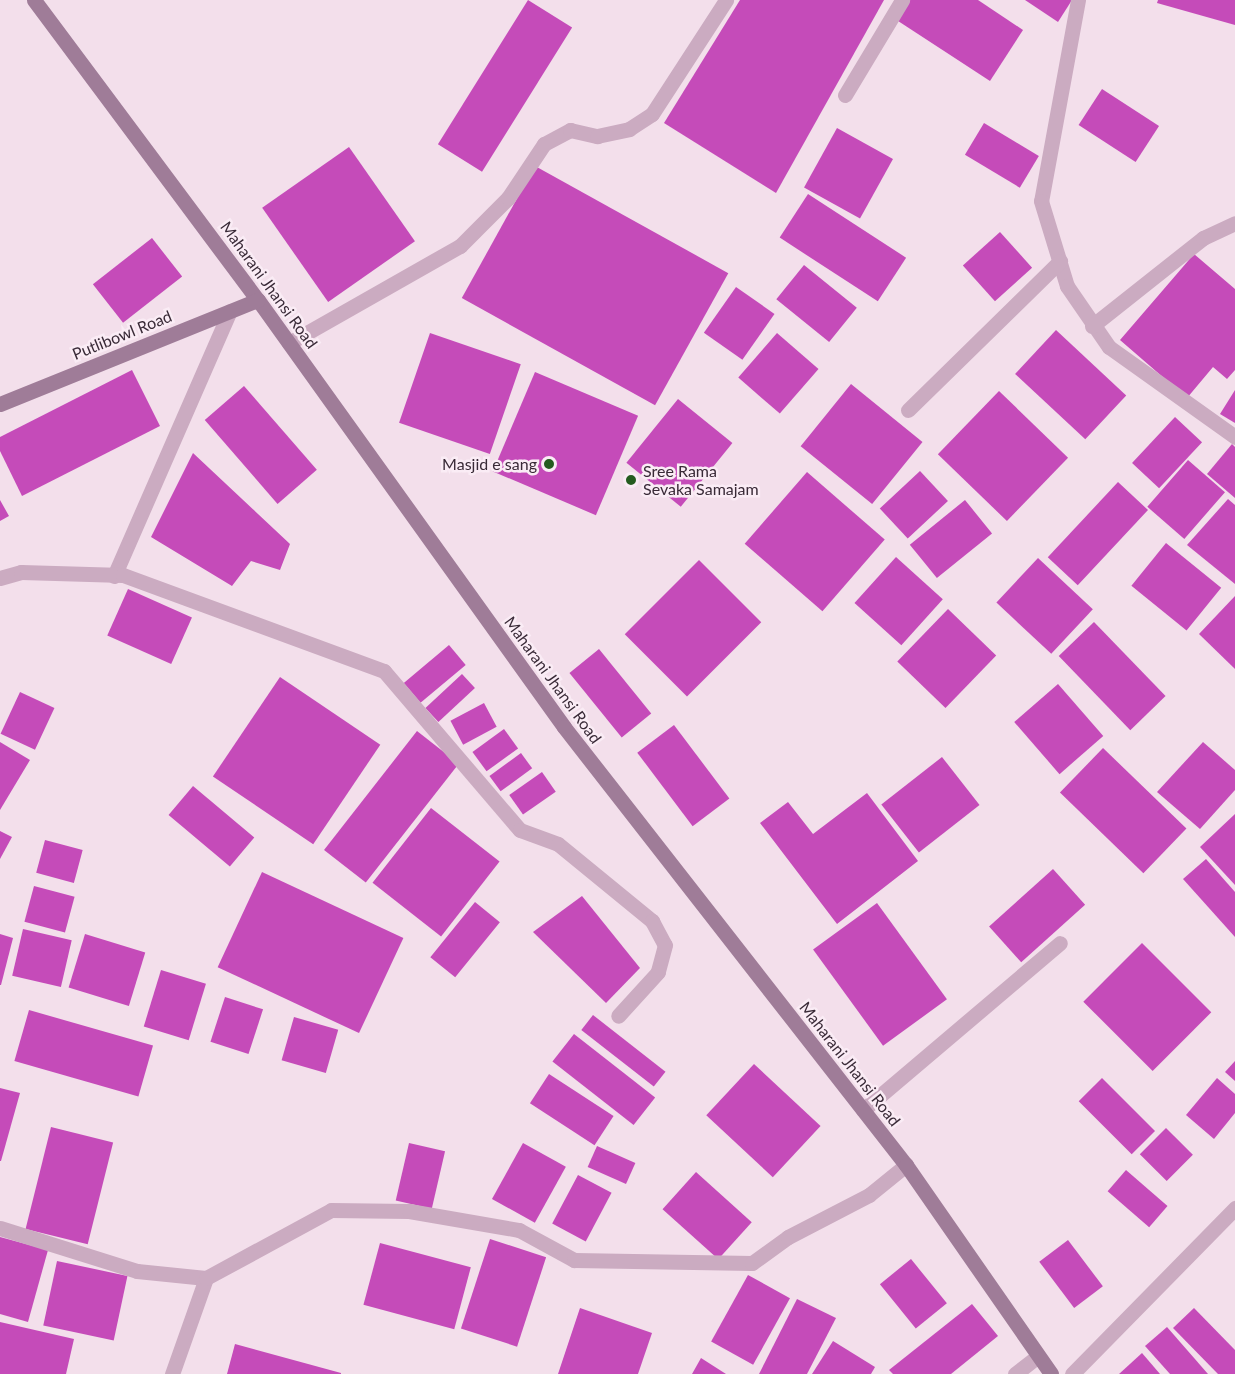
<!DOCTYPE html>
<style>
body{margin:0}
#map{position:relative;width:1235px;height:1374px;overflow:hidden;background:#f3dfeb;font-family:Lato,sans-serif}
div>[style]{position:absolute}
.building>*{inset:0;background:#c54bb9;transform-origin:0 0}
.street>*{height:15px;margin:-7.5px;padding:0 7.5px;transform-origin:7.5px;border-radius:7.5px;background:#cbabc1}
.secondary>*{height:15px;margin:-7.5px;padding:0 7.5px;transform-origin:7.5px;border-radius:7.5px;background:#9f7c98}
.dots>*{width:16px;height:16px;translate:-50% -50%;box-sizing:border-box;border:3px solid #faecf5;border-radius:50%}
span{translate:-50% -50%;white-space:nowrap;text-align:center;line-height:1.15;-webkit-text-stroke:5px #faecf5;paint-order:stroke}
.street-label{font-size:16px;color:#392a37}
.poi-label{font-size:16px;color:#392a37}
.right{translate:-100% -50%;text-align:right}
.left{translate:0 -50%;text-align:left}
</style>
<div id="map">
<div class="building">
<div style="left:528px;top:0;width:52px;height:170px;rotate:32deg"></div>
<div style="clip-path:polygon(740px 0,884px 0,776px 193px,664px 123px)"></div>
<div style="clip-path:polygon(907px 0,978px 0,1023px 30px,990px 81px,895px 19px)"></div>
<div style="clip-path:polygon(1025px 0,1072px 0,1058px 22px)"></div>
<div style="clip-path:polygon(1158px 0,1235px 0,1235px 25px,1157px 3px)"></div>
<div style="left:1102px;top:89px;width:68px;height:43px;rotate:33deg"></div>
<div style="left:984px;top:123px;width:64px;height:37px;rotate:31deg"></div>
<div style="left:837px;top:128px;width:64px;height:68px;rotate:29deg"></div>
<div style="left:349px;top:147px;width:115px;height:106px;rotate:55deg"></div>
<div style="left:535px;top:166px;width:221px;height:151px;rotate:29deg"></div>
<div style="left:808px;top:194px;width:117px;height:52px;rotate:33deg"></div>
<div style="left:1000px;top:232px;width:48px;height:50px;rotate:48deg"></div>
<div style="left:152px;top:238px;width:49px;height:75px;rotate:52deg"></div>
<div style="clip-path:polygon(1194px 254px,1235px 289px,1235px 370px,1227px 379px,1213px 367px,1187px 398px,1120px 340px)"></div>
<div style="left:804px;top:265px;width:68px;height:44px;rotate:39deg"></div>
<div style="left:736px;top:287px;width:47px;height:56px;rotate:35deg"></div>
<div style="left:1056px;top:330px;width:96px;height:60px;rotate:43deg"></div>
<div style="left:430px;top:333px;width:96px;height:95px;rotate:19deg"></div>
<div style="left:777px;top:333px;width:55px;height:59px;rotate:41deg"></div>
<div style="clip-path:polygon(132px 370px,160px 426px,22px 496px,0 451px,0 437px)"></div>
<div style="left:535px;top:372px;width:112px;height:108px;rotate:23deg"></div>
<div style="left:851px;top:384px;width:92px;height:80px;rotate:39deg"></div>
<div style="left:244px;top:386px;width:111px;height:52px;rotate:49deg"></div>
<div style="clip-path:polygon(1235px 390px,1235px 423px,1220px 414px)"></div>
<div style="left:999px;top:391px;width:96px;height:88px;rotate:44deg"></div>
<div style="left:678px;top:399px;width:70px;height:82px;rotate:39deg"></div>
<div style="left:1175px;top:417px;width:37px;height:63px;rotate:43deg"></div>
<div style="clip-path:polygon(1232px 444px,1235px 447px,1235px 498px,1207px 474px)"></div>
<div style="clip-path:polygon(193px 453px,290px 544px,280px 570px,251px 561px,232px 586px,151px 537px)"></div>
<div style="left:1188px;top:460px;width:49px;height:62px;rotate:41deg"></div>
<div style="left:920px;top:471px;width:41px;height:55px;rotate:47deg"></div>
<div style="left:807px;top:472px;width:103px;height:95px;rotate:41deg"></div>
<div style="left:1118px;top:482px;width:41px;height:103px;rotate:43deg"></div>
<div style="clip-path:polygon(1228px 499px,1235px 505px,1235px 584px,1187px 545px)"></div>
<div style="clip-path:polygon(0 500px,9px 516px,0 521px)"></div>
<div style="left:965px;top:500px;width:43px;height:71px;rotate:51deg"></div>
<div style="left:1166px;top:543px;width:71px;height:55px;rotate:39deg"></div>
<div style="left:896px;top:557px;width:63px;height:62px;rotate:42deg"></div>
<div style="left:1038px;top:558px;width:75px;height:61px;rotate:43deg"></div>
<div style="left:699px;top:560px;width:88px;height:105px;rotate:45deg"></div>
<div style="left:128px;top:589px;width:70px;height:51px;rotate:24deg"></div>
<div style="clip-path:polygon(1235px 596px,1235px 669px,1199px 634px)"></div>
<div style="left:948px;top:609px;width:67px;height:73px;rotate:44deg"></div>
<div style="left:1094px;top:622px;width:103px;height:49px;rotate:46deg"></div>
<div style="left:449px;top:645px;width:26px;height:59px;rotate:50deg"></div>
<div style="left:599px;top:649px;width:83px;height:38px;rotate:51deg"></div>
<div style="left:462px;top:674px;width:19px;height:50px;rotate:47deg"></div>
<div style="left:280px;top:677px;width:121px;height:120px;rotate:34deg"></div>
<div style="left:1058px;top:684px;width:69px;height:58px;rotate:49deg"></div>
<div style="left:20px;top:692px;width:38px;height:46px;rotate:25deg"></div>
<div style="left:484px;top:703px;width:27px;height:38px;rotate:62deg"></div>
<div style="left:674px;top:725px;width:92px;height:46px;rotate:53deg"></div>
<div style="left:504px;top:729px;width:24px;height:39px;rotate:54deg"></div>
<div style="left:417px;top:731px;width:53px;height:151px;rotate:38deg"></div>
<div style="clip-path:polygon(0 742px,30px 760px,0 810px)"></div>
<div style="clip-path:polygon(1203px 742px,1235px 770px,1235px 790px,1200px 829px,1157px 792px)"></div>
<div style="left:1103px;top:748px;width:116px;height:62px;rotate:44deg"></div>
<div style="left:521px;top:753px;width:19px;height:39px;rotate:54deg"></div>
<div style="left:942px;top:757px;width:61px;height:77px;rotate:52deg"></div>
<div style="left:542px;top:772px;width:24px;height:40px;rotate:55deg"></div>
<div style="left:193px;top:786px;width:80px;height:38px;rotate:40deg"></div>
<div style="clip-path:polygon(867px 793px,918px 861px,837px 924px,760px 823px,788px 802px,813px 834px)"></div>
<div style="left:431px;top:808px;width:87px;height:95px;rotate:38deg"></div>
<div style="clip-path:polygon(1235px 814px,1235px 885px,1200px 847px)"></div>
<div style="clip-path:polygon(0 831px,12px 837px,0 859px)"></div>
<div style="left:45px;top:840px;width:39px;height:34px;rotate:15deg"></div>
<div style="clip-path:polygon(1206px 859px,1235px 892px,1235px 937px,1183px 879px)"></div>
<div style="left:1053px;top:869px;width:48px;height:86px;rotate:48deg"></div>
<div style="left:262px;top:872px;width:156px;height:105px;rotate:25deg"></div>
<div style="left:34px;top:886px;width:42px;height:37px;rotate:15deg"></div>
<div style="clip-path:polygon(582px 896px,640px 968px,606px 1003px,533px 932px)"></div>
<div style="left:475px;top:902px;width:32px;height:71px;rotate:39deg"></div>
<div style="left:877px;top:903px;width:119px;height:79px;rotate:54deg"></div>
<div style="left:23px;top:929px;width:50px;height:48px;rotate:13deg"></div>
<div style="clip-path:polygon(0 934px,13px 938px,1px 985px,0 985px)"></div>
<div style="left:85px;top:934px;width:63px;height:56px;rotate:17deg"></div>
<div style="left:1142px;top:943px;width:98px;height:83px;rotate:45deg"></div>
<div style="left:161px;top:970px;width:47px;height:59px;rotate:17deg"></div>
<div style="left:225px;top:997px;width:40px;height:47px;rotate:18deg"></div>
<div style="left:29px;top:1010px;width:129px;height:53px;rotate:16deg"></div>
<div style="left:593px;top:1015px;width:92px;height:19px;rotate:38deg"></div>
<div style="left:294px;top:1017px;width:46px;height:45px;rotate:16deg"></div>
<div style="left:574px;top:1034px;width:103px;height:35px;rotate:38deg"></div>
<div style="clip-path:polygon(1235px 1061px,1235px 1081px,1225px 1072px)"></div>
<div style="left:754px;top:1064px;width:91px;height:70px;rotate:43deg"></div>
<div style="left:549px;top:1074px;width:77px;height:35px;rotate:33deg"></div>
<div style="left:1102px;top:1078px;width:75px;height:33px;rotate:45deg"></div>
<div style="clip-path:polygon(1217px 1078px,1235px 1094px,1235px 1113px,1214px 1139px,1186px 1115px)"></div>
<div style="clip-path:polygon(0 1088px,20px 1093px,1px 1161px,0 1161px)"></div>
<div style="left:51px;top:1127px;width:64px;height:105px;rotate:14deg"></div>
<div style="left:1166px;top:1128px;width:38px;height:37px;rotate:45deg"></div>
<div style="left:409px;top:1143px;width:37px;height:59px;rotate:13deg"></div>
<div style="left:523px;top:1143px;width:49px;height:64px;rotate:29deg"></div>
<div style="left:597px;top:1146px;width:42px;height:23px;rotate:24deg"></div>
<div style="left:1126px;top:1170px;width:55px;height:28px;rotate:41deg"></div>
<div style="left:696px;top:1172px;width:75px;height:50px;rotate:42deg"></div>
<div style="left:578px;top:1175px;width:38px;height:55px;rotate:28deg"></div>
<div style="clip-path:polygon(0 1237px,48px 1250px,28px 1322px,0 1314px)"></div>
<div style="left:490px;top:1239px;width:59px;height:94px;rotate:18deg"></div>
<div style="left:1068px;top:1240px;width:58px;height:36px;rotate:53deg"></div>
<div style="left:380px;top:1243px;width:94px;height:64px;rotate:15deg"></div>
<div style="left:911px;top:1259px;width:57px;height:40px;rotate:51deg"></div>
<div style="left:57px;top:1261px;width:72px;height:66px;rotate:12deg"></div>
<div style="left:748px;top:1275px;width:48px;height:76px;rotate:29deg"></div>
<div style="clip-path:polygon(797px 1299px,836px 1318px,807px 1374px,759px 1374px)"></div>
<div style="clip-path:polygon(972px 1304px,998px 1336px,951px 1374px,893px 1374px,889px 1370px)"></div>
<div style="clip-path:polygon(580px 1308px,652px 1333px,638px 1374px,558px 1374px)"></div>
<div style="clip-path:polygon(1194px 1308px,1235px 1350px,1235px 1374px,1218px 1374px,1173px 1328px)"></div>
<div style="clip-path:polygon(0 1322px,74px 1339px,66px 1374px,0 1374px)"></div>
<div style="clip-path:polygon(1167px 1327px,1208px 1374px,1170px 1374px,1145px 1346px)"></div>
<div style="clip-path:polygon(833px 1341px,875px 1367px,871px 1374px,812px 1374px)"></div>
<div style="clip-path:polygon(235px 1344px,341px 1373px,341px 1374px,227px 1374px)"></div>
<div style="clip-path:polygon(1142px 1353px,1160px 1374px,1119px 1374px)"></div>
<div style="clip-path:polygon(701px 1358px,726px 1374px,692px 1374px)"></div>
</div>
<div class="street">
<div style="left:1078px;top:0;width:204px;rotate:100.4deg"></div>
<div style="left:1041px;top:201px;width:89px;rotate:73deg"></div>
<div style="left:1067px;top:286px;width:74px;rotate:55.5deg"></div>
<div style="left:1109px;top:347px;width:155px;rotate:35.5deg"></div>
<div style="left:845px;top:95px;width:111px;rotate:-59deg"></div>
<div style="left:1092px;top:326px;width:142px;rotate:-38.4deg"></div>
<div style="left:1203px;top:238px;width:35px;rotate:-25deg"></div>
<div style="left:289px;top:343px;width:197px;rotate:-29.6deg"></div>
<div style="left:460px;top:246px;width:68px;rotate:-45deg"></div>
<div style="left:508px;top:198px;width:65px;rotate:-56.3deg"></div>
<div style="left:544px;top:144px;width:30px;rotate:-28deg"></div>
<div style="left:570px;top:130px;width:28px;rotate:13deg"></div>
<div style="left:597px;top:136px;width:33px;rotate:-12deg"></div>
<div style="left:629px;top:129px;width:27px;rotate:-33deg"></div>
<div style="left:652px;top:114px;width:136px;rotate:-57deg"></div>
<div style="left:908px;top:410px;width:213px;rotate:-44.4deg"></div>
<div style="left:114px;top:576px;width:289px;rotate:-66.4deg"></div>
<div style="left:0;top:578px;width:22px;rotate:-16deg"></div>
<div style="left:21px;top:572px;width:102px;rotate:1.7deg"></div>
<div style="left:123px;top:575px;width:278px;rotate:20.2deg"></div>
<div style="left:384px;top:671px;width:209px;rotate:49.5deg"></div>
<div style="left:520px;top:830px;width:40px;rotate:20.2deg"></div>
<div style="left:558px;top:844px;width:122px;rotate:39.3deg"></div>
<div style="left:652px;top:921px;width:27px;rotate:62deg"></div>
<div style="left:665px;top:945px;width:28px;rotate:105deg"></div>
<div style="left:658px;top:972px;width:59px;rotate:132.3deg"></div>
<div style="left:863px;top:1110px;width:258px;rotate:-40.3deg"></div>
<div style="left:0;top:1228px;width:144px;rotate:17.4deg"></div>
<div style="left:137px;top:1271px;width:69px;rotate:5.8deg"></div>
<div style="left:206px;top:1278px;width:102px;rotate:109.5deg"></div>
<div style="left:206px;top:1278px;width:142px;rotate:-28.5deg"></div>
<div style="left:331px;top:1210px;width:78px;rotate:0.7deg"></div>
<div style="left:409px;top:1211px;width:112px;rotate:9.8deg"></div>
<div style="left:519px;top:1230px;width:63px;rotate:28.6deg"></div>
<div style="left:574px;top:1260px;width:178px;rotate:1deg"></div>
<div style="left:752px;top:1263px;width:44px;rotate:-35.8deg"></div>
<div style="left:788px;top:1237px;width:91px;rotate:-27.4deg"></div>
<div style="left:869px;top:1195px;width:48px;rotate:-39deg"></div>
<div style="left:1015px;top:1374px;width:29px;rotate:-38deg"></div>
<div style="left:1072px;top:1374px;width:233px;rotate:-45.5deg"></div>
</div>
<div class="secondary">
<div style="left:34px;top:0;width:374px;rotate:53.3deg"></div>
<div style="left:258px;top:300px;width:525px;rotate:54.37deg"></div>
<div style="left:564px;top:727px;width:556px;rotate:52.02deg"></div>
<div style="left:906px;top:1165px;width:254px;rotate:55.2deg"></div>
<div style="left:0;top:404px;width:278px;rotate:-22deg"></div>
</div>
<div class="dots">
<div style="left:549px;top:464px;background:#245b1f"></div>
<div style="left:631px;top:480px;background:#245b1f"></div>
</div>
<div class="street-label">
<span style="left:269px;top:285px;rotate:54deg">Maharani Jhansi Road</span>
<span style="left:122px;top:335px;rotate:-22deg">Putlibowl Road</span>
<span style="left:553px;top:680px;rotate:54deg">Maharani Jhansi Road</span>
<span style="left:850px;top:1064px;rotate:52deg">Maharani Jhansi Road</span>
</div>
<div class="poi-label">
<span class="right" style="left:537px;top:464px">Masjid e sang</span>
<span class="left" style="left:643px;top:480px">Sree Rama<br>Sevaka Samajam</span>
</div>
</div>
